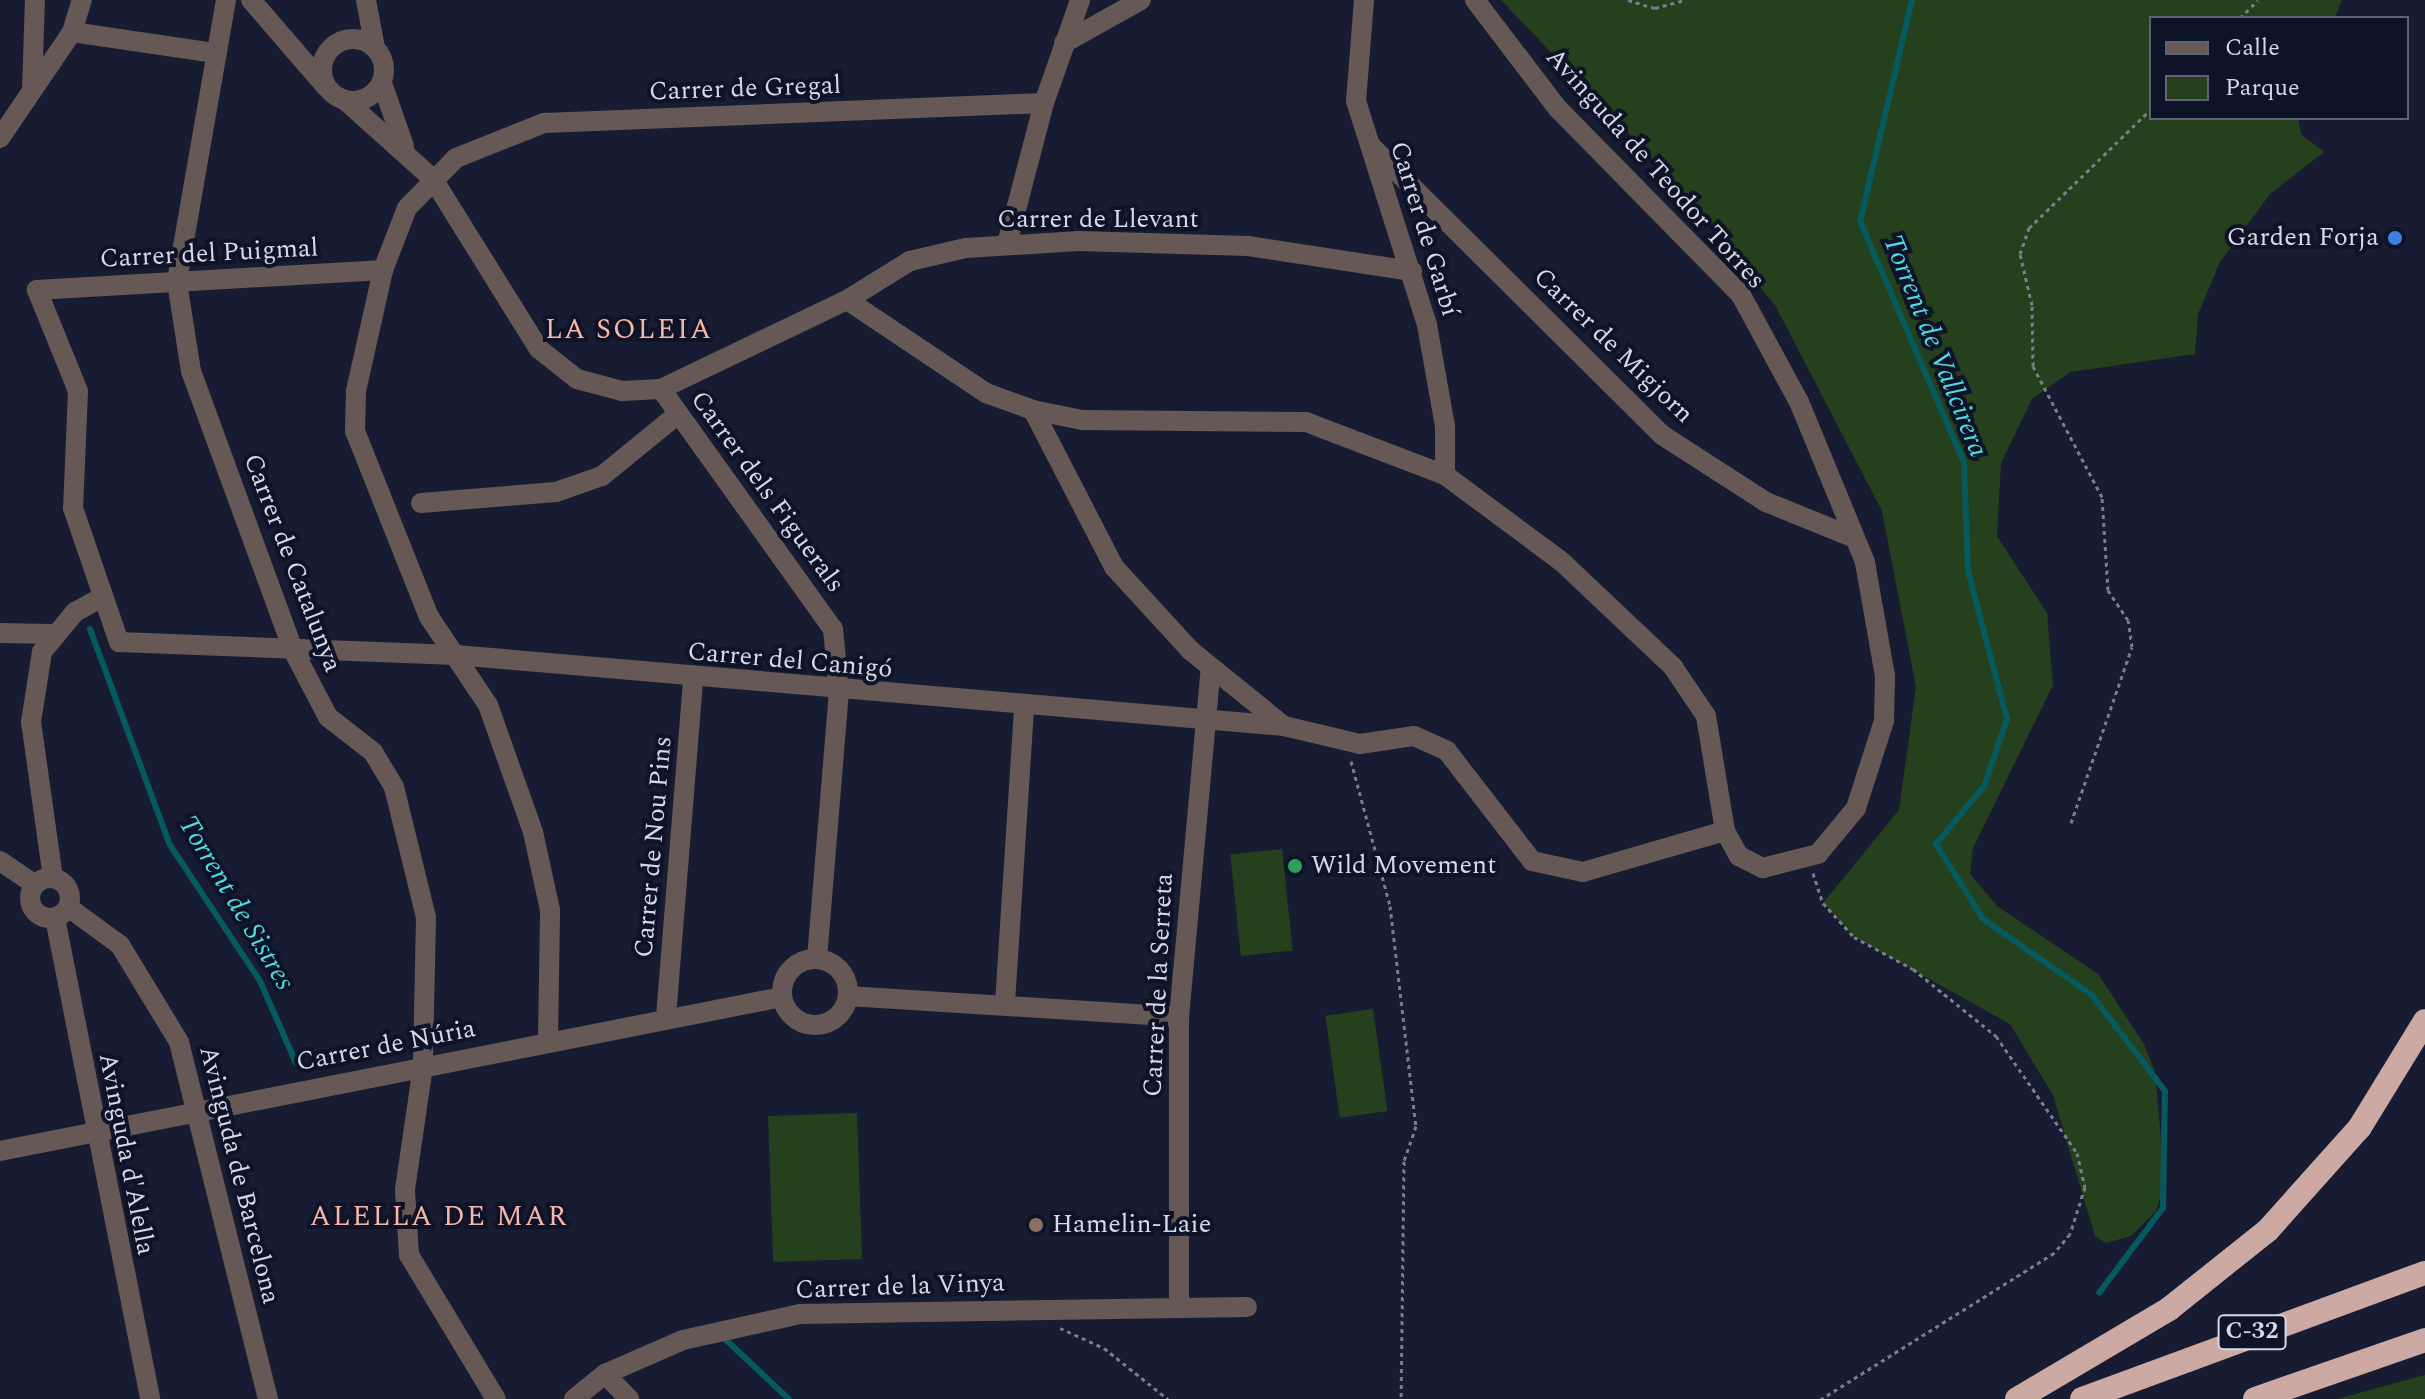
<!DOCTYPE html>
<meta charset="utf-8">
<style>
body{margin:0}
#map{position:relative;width:2425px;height:1399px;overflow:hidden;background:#181c32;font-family:Spectral,serif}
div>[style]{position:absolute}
.green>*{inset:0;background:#25401c;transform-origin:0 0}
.stream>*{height:6px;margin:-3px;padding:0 3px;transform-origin:3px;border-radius:3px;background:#06595c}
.path>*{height:3px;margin-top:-1.5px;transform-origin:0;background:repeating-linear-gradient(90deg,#797d8f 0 4px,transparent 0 8px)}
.minor>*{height:20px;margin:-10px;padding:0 10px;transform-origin:10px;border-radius:10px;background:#665855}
.minor>.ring{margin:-10px;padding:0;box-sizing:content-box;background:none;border:20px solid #665855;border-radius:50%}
.motorway>*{height:24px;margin:-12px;padding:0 12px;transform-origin:12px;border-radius:12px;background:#cca9a2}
.dots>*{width:22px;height:22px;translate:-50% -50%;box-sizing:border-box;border:4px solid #0f1328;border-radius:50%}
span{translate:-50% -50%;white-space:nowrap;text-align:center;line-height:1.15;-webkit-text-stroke:8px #0f1328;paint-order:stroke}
.shield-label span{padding:2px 6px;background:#0f1328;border:2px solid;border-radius:6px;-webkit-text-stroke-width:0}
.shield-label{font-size:24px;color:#d4d8e7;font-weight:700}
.street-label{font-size:26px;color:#d4d8e7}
.poi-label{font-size:26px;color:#d4d8e7}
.right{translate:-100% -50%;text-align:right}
.left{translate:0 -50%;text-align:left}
.neighbourhood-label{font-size:28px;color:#f8b6a8;letter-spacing:2px}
.water-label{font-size:28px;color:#50dae1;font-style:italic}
.legend{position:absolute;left:2149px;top:16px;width:260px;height:104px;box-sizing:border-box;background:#0f1328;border:2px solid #5e6274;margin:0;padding:10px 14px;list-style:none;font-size:24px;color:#d4d8e7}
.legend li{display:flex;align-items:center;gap:16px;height:40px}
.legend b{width:40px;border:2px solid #5e6274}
</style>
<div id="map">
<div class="green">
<div style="clip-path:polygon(1501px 0,2342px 0,2335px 18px,2151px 18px,2151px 118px,2298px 118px,2301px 134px,2324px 152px,2270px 194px,2220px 262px,2198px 314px,2195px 354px,2070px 372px,2032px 399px,2001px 463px,1997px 536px,2047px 613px,2053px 685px,1973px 848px,1970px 874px,1997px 906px,2098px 974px,2144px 1044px,2155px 1072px,2165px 1183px,2156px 1211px,2131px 1236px,2106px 1243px,2095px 1236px,2053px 1095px,2010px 1024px,1854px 937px,1823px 903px,1899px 810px,1916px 687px,1882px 511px,1775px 305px,1648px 154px)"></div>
<div style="left:1282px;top:849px;width:102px;height:52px;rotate:84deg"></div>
<div style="left:1373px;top:1009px;width:103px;height:48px;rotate:82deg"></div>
<div style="left:857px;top:1113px;width:146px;height:89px;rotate:88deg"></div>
<div style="clip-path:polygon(2425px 1375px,2425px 1399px,2336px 1399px,2337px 1399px)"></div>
</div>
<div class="stream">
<div style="left:1912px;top:0;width:227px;rotate:103.2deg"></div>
<div style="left:1860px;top:221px;width:263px;rotate:66.7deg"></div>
<div style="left:1964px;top:463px;width:108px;rotate:87.9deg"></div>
<div style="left:1968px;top:571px;width:153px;rotate:75.2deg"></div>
<div style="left:2007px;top:719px;width:71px;rotate:108.9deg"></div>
<div style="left:1984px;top:786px;width:75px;rotate:129.6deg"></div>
<div style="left:1936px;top:844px;width:89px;rotate:57.9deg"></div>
<div style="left:1983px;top:919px;width:133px;rotate:34.9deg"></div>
<div style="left:2092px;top:995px;width:121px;rotate:52.8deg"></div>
<div style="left:2165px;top:1091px;width:117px;rotate:91deg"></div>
<div style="left:2163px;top:1208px;width:106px;rotate:127deg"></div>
<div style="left:90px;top:629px;width:230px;rotate:69.7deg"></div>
<div style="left:170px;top:845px;width:163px;rotate:56.5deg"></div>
<div style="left:260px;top:981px;width:90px;rotate:66.3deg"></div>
<div style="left:725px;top:1339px;width:88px;rotate:43.2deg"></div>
</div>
<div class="path">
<div style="left:1628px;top:0;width:28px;rotate:17deg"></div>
<div style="left:1655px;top:8px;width:30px;rotate:-15deg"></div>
<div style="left:2240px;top:18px;width:25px;rotate:-45deg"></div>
<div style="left:1351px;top:761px;width:150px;rotate:74.9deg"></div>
<div style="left:1390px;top:906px;width:222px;rotate:83.3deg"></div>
<div style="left:1416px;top:1126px;width:37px;rotate:109deg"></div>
<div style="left:1404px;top:1161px;width:238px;rotate:90.7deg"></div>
<div style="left:2071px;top:823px;width:186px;rotate:-70.9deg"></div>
<div style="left:2132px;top:647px;width:27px;rotate:-98deg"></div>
<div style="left:2128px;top:620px;width:36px;rotate:-124deg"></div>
<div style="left:2108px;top:590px;width:93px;rotate:-93.7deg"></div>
<div style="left:2102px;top:497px;width:148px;rotate:-117.8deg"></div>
<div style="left:2033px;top:366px;width:61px;rotate:-90.9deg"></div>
<div style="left:2032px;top:305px;width:52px;rotate:-103.2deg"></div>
<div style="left:2020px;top:254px;width:28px;rotate:-71deg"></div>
<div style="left:2029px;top:228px;width:170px;rotate:-44.3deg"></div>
<div style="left:1813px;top:873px;width:32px;rotate:72deg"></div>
<div style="left:1823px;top:903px;width:46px;rotate:47.6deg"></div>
<div style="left:1854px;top:937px;width:67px;rotate:28.5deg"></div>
<div style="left:1913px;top:969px;width:107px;rotate:38.9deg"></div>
<div style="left:1996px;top:1036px;width:142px;rotate:55.3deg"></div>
<div style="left:2077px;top:1153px;width:35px;rotate:77deg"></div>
<div style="left:2085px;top:1187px;width:49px;rotate:107.7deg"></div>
<div style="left:2070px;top:1234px;width:25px;rotate:130deg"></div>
<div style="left:2054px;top:1253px;width:275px;rotate:147.9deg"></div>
<div style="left:1060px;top:1328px;width:48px;rotate:24.4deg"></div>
<div style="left:1104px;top:1348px;width:82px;rotate:38.6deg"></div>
</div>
<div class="minor">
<div style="left:226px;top:0;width:286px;rotate:99.9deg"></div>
<div style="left:177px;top:282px;width:90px;rotate:81.1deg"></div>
<div style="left:191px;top:371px;width:297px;rotate:69.9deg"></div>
<div style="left:293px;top:650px;width:76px;rotate:62.4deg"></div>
<div style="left:328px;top:717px;width:57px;rotate:37.9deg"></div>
<div style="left:373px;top:752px;width:41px;rotate:59deg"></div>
<div style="left:394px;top:787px;width:134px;rotate:76.2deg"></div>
<div style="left:426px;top:917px;width:149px;rotate:91.2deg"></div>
<div style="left:423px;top:1066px;width:125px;rotate:98.3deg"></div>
<div style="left:405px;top:1190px;width:65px;rotate:86.5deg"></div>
<div style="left:409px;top:1255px;width:168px;rotate:58.9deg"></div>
<div style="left:251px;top:0;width:115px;rotate:49.2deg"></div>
<div style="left:366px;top:0;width:49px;rotate:79.4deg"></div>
<div style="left:1364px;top:0;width:101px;rotate:94.5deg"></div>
<div style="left:1356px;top:101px;width:235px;rotate:72.4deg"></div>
<div style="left:1427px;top:325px;width:103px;rotate:79.9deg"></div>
<div style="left:1445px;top:426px;width:49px;rotate:90deg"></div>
<div style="left:72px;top:32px;width:145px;rotate:8.4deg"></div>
<div class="ring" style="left:322px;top:39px;width:42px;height:42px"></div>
<div style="left:1064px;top:43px;width:88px;rotate:-29.2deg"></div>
<div style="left:382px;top:83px;width:67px;rotate:70.8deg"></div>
<div style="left:32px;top:90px;width:90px;rotate:-88.1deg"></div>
<div style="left:346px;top:101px;width:117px;rotate:41.9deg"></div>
<div style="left:433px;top:179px;width:200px;rotate:58.1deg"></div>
<div style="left:539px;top:349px;width:48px;rotate:38.3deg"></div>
<div style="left:577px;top:379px;width:47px;rotate:14.9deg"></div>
<div style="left:622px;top:391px;width:39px;rotate:-3deg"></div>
<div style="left:661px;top:389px;width:206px;rotate:-25.6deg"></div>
<div style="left:847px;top:300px;width:74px;rotate:-31.8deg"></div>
<div style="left:910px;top:261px;width:57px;rotate:-13.1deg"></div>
<div style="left:966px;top:248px;width:113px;rotate:-3.5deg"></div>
<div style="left:1079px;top:241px;width:169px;rotate:1.7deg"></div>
<div style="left:1248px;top:246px;width:166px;rotate:8.7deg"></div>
<div style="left:0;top:138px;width:128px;rotate:-55.8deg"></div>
<div style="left:72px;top:32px;width:34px;rotate:-73deg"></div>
<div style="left:1371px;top:146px;width:410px;rotate:44.8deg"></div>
<div style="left:1662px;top:435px;width:124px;rotate:32.8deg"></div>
<div style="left:1766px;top:502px;width:93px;rotate:22.1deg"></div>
<div style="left:1007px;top:244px;width:146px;rotate:-75.3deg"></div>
<div style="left:1044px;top:103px;width:109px;rotate:-70.7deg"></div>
<div style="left:383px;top:270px;width:347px;rotate:176.7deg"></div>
<div style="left:37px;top:290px;width:109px;rotate:67.9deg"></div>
<div style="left:78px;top:391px;width:117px;rotate:92.4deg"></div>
<div style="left:73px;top:508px;width:142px;rotate:71.1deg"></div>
<div style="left:119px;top:642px;width:337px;rotate:2.2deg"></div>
<div style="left:456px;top:655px;width:831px;rotate:4.9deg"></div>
<div style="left:847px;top:300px;width:167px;rotate:33.8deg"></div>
<div style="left:986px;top:393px;width:50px;rotate:19.9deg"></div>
<div style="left:1033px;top:410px;width:50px;rotate:11.5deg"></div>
<div style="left:1082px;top:420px;width:224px;rotate:0.5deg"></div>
<div style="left:1306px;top:422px;width:149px;rotate:20.9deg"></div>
<div style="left:1445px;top:475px;width:144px;rotate:36.6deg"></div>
<div style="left:1561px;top:561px;width:154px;rotate:43.4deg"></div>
<div style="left:1673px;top:667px;width:59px;rotate:56deg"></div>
<div style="left:1706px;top:716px;width:117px;rotate:80.6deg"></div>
<div style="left:1725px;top:831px;width:29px;rotate:61deg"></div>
<div style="left:1739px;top:856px;width:27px;rotate:27deg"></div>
<div style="left:1763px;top:868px;width:57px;rotate:-14.3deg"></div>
<div style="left:1818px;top:854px;width:60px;rotate:-50.4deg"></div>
<div style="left:1856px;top:808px;width:91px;rotate:-72.2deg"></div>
<div style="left:1884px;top:721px;width:45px;rotate:-88.7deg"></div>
<div style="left:1885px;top:676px;width:116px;rotate:-100deg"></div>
<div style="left:1865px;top:562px;width:173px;rotate:-112.4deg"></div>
<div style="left:1799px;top:402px;width:122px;rotate:-118.5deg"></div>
<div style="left:1741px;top:295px;width:261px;rotate:-134.5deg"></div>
<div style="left:1558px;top:109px;width:137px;rotate:-127.3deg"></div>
<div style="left:661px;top:389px;width:295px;rotate:54.4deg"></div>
<div style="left:833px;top:629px;width:62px;rotate:84.5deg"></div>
<div style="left:839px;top:691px;width:269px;rotate:94.7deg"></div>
<div style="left:1033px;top:410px;width:177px;rotate:62.7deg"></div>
<div style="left:1114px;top:567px;width:113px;rotate:47.5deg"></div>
<div style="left:1190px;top:650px;width:121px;rotate:39deg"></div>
<div style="left:1284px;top:726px;width:78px;rotate:13.3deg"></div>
<div style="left:1360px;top:744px;width:55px;rotate:-8.4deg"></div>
<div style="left:1414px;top:736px;width:36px;rotate:24deg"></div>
<div style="left:1447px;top:751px;width:139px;rotate:52.3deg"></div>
<div style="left:1532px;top:861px;width:52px;rotate:12.2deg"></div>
<div style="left:1583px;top:872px;width:148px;rotate:-16.1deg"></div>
<div style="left:421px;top:503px;width:135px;rotate:-4.7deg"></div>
<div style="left:556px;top:492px;width:49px;rotate:-19.2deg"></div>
<div style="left:602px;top:476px;width:98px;rotate:-39.2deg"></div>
<div style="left:0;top:633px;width:51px;rotate:1.1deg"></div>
<div style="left:0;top:861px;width:41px;rotate:34.1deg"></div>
<div class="ring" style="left:30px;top:878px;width:20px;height:20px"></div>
<div style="left:53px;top:878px;width:158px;rotate:-98deg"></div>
<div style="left:31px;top:722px;width:71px;rotate:-81.1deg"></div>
<div style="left:42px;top:652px;width:52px;rotate:-50.5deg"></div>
<div style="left:75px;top:612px;width:29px;rotate:-29deg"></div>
<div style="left:68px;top:907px;width:64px;rotate:36.2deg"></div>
<div style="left:120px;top:945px;width:114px;rotate:58.7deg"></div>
<div style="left:179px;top:1042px;width:368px;rotate:76deg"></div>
<div style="left:55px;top:918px;width:490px;rotate:78.8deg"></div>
<div class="ring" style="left:782px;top:959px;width:46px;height:46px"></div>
<div style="left:848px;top:996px;width:332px;rotate:3.6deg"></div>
<div style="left:1005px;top:1003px;width:298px;rotate:-86.3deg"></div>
<div style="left:666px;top:1017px;width:338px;rotate:-85.4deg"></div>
<div style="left:548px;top:1040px;width:130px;rotate:-89.1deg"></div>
<div style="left:550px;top:910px;width:80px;rotate:-102.3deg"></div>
<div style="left:533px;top:832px;width:135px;rotate:-109.5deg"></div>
<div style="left:488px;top:705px;width:106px;rotate:-123.8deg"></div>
<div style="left:429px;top:617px;width:200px;rotate:-111.7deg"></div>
<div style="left:355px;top:431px;width:40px;rotate:-88.6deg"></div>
<div style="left:356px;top:391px;width:124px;rotate:-77.4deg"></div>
<div style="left:383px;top:270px;width:66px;rotate:-68.8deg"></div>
<div style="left:407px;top:208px;width:70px;rotate:-45.6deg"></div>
<div style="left:456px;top:158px;width:95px;rotate:-21.7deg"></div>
<div style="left:544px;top:123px;width:500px;rotate:-2.29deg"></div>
<div style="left:0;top:1151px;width:797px;rotate:-11.14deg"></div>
<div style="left:1179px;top:1305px;width:288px;rotate:-90deg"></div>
<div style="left:1179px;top:1017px;width:350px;rotate:-84.8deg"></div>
<div style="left:605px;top:1374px;width:35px;rotate:46deg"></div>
<div style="left:574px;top:1399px;width:40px;rotate:-39deg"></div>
<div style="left:605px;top:1374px;width:85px;rotate:-23.6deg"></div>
<div style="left:683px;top:1340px;width:120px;rotate:-12.5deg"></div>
<div style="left:800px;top:1314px;width:447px;rotate:-0.9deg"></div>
</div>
<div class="motorway">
<div style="left:2017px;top:1399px;width:177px;rotate:-30.6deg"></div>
<div style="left:2169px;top:1309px;width:127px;rotate:-38.6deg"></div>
<div style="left:2268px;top:1230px;width:138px;rotate:-48.2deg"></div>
<div style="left:2360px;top:1127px;width:124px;rotate:-58.5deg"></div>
<div style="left:2082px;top:1399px;width:365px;rotate:-20.2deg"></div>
<div style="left:2255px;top:1399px;width:180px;rotate:-19.1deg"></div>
</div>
<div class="dots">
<div style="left:2395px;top:238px;background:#3f7fe0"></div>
<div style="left:1295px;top:866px;background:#2e9e5b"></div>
<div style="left:1036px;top:1225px;background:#8d6e63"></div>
</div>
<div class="shield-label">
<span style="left:2252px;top:1332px">C-32</span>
</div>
<div class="street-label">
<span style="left:745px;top:89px;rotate:-2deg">Carrer de Gregal</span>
<span style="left:1655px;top:169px;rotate:48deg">Avinguda de Teodor Torres</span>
<span style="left:1098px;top:220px">Carrer de Llevant</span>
<span style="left:1424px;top:229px;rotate:73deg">Carrer de Garbí</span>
<span style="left:209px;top:254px;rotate:-3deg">Carrer del Puigmal</span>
<span style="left:1613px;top:346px;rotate:44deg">Carrer de Migjorn</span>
<span style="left:767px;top:492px;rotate:54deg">Carrer dels Figuerals</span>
<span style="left:292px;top:563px;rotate:69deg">Carrer de Catalunya</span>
<span style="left:790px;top:661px;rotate:5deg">Carrer del Canigó</span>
<span style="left:654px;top:847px;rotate:-85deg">Carrer de Nou Pins</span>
<span style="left:1159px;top:985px;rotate:-87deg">Carrer de la Serreta</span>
<span style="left:386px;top:1046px;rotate:-11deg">Carrer de Núria</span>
<span style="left:126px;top:1154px;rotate:79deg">Avinguda d'Alella</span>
<span style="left:239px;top:1175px;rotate:76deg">Avinguda de Barcelona</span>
<span style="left:900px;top:1287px;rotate:-2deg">Carrer de la Vinya</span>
</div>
<div class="poi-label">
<span class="right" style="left:2379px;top:238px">Garden Forja</span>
<span class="left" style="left:1311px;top:866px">Wild Movement</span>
<span class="left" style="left:1052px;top:1225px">Hamelin-Laie</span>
</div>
<div class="neighbourhood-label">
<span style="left:629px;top:330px">LA SOLEIA</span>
<span style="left:439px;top:1217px">ALELLA DE MAR</span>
</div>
<div class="water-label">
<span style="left:1935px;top:346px;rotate:68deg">Torrent de Vallcirera</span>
<span style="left:236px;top:903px;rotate:59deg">Torrent de Sistres</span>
</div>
<ul class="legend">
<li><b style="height:10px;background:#665855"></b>Calle</li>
<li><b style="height:22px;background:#25401c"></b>Parque</li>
</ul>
</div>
